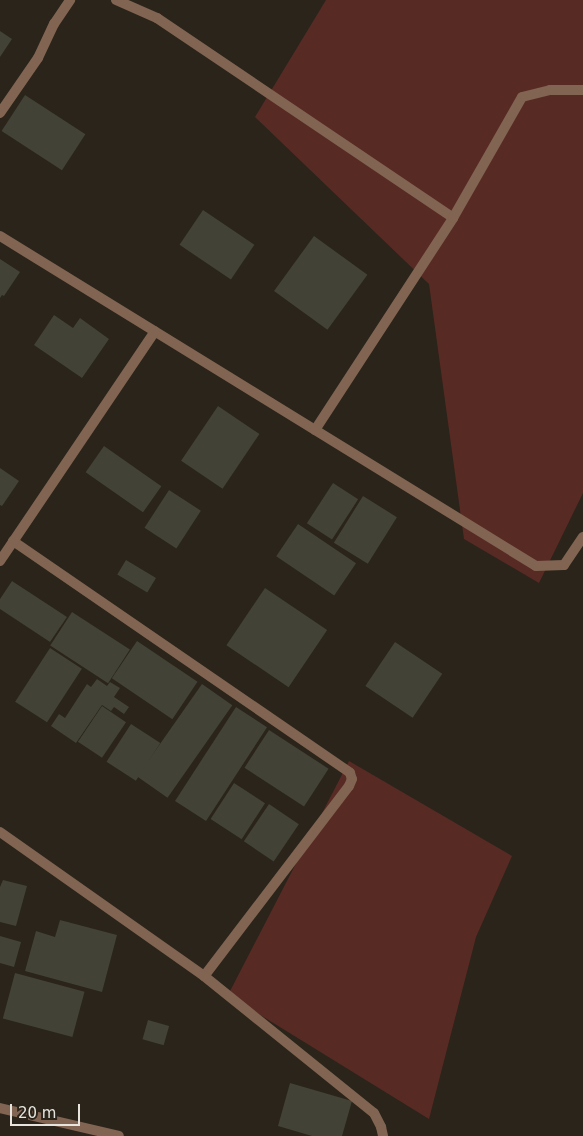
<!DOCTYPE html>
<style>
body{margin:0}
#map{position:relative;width:583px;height:1136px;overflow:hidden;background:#2a241a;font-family:"DejaVu Sans",sans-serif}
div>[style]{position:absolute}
.green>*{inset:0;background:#582a24}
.building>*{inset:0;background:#424236;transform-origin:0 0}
.minor>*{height:10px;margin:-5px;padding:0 5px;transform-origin:5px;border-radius:5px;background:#816451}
span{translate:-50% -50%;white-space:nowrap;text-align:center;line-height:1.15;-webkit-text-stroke:4.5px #2a241a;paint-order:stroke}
.scale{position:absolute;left:10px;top:1104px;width:70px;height:22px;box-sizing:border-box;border:2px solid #e7e4dd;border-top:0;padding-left:6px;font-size:15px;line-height:18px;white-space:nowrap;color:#e7e4dd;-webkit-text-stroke:4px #2a241a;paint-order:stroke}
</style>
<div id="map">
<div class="green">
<div style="clip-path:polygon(326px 0,583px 0,583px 493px,539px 583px,464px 539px,429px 284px,255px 117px)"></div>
<div style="clip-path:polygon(349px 761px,512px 856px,476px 937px,429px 1119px,228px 995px)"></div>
</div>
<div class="building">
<div style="clip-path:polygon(0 31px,12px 39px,0 57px)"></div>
<div style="left:25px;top:95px;width:72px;height:43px;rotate:33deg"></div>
<div style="left:203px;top:210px;width:62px;height:42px;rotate:34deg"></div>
<div style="left:314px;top:236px;width:66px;height:68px;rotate:36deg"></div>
<div style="clip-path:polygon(0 259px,20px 272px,4px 296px,2px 295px,0 298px)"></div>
<div style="clip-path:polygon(54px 315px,73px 328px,80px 318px,109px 339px,82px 378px,34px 345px)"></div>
<div style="left:218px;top:406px;width:50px;height:66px;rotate:34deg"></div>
<div style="left:104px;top:446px;width:70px;height:32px;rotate:35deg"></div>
<div style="clip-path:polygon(0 468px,19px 481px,2px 506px,0 505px)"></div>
<div style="left:333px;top:483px;width:30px;height:48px;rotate:33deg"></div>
<div style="left:169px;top:490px;width:38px;height:45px;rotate:33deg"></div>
<div style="left:363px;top:496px;width:40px;height:55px;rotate:32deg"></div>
<div style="left:298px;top:524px;width:70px;height:39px;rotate:34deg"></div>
<div style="left:126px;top:560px;width:35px;height:17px;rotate:31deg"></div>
<div style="clip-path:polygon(12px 581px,67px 617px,50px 642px,0 609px,0 599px)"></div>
<div style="left:265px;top:588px;width:75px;height:69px;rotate:34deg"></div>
<div style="left:72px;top:612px;width:69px;height:40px;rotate:33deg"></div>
<div style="left:137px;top:641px;width:73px;height:45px;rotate:34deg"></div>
<div style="left:395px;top:642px;width:57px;height:53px;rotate:34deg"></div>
<div style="left:50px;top:648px;width:38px;height:64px;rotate:33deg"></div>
<div style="clip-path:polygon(97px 679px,107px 686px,110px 682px,120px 688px,114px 697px,129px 707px,124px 714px,114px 707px,111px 711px,102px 705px,76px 743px,51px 726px,59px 714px,65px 718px,87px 684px,91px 687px)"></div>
<div style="left:202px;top:684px;width:37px;height:113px;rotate:35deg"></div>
<div style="left:102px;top:706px;width:29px;height:43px;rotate:34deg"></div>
<div style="left:236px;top:707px;width:37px;height:112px;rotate:33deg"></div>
<div style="left:131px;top:724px;width:35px;height:45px;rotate:33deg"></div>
<div style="left:269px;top:730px;width:71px;height:45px;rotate:33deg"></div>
<div style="left:234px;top:783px;width:37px;height:43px;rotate:33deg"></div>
<div style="left:269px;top:804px;width:36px;height:45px;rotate:34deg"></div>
<div style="clip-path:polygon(3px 880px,27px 886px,16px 926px,0 922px,0 887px)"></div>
<div style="clip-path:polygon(60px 920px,117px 935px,102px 992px,25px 971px,36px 931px,55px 937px)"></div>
<div style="clip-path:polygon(0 936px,21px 942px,14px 967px,0 963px)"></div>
<div style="left:15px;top:973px;width:72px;height:47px;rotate:15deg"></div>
<div style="left:148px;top:1020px;width:22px;height:20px;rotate:16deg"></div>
<div style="clip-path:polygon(290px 1083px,352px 1101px,342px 1136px,312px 1136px,278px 1126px)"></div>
</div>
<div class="minor">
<div style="left:116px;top:0;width:45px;rotate:23.7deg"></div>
<div style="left:157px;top:18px;width:357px;rotate:34deg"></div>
<div style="left:0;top:113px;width:67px;rotate:-55.4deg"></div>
<div style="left:38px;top:58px;width:38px;rotate:-65deg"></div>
<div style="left:54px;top:24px;width:29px;rotate:-56deg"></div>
<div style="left:0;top:236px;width:629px;rotate:31.62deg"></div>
<div style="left:536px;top:566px;width:28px;rotate:-2deg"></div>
<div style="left:564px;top:565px;width:34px;rotate:-56deg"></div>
<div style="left:315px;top:430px;width:253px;rotate:-56.9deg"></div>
<div style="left:453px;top:218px;width:139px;rotate:-60.3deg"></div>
<div style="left:522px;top:97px;width:29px;rotate:-14deg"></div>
<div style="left:550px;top:90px;width:33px"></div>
<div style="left:13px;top:541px;width:409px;rotate:34.5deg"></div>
<div style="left:350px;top:773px;width:6px;rotate:72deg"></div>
<div style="left:352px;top:779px;width:8px;rotate:113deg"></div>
<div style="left:349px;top:786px;width:239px;rotate:127.3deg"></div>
<div style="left:0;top:561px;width:277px;rotate:-56deg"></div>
<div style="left:0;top:832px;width:250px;rotate:35.2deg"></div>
<div style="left:204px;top:976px;width:218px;rotate:38.9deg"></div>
<div style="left:374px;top:1113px;width:16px;rotate:63deg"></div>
<div style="left:381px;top:1127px;width:9px;rotate:77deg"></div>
<div style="left:0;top:1108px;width:122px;rotate:13.2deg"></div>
</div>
<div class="scale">20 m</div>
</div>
